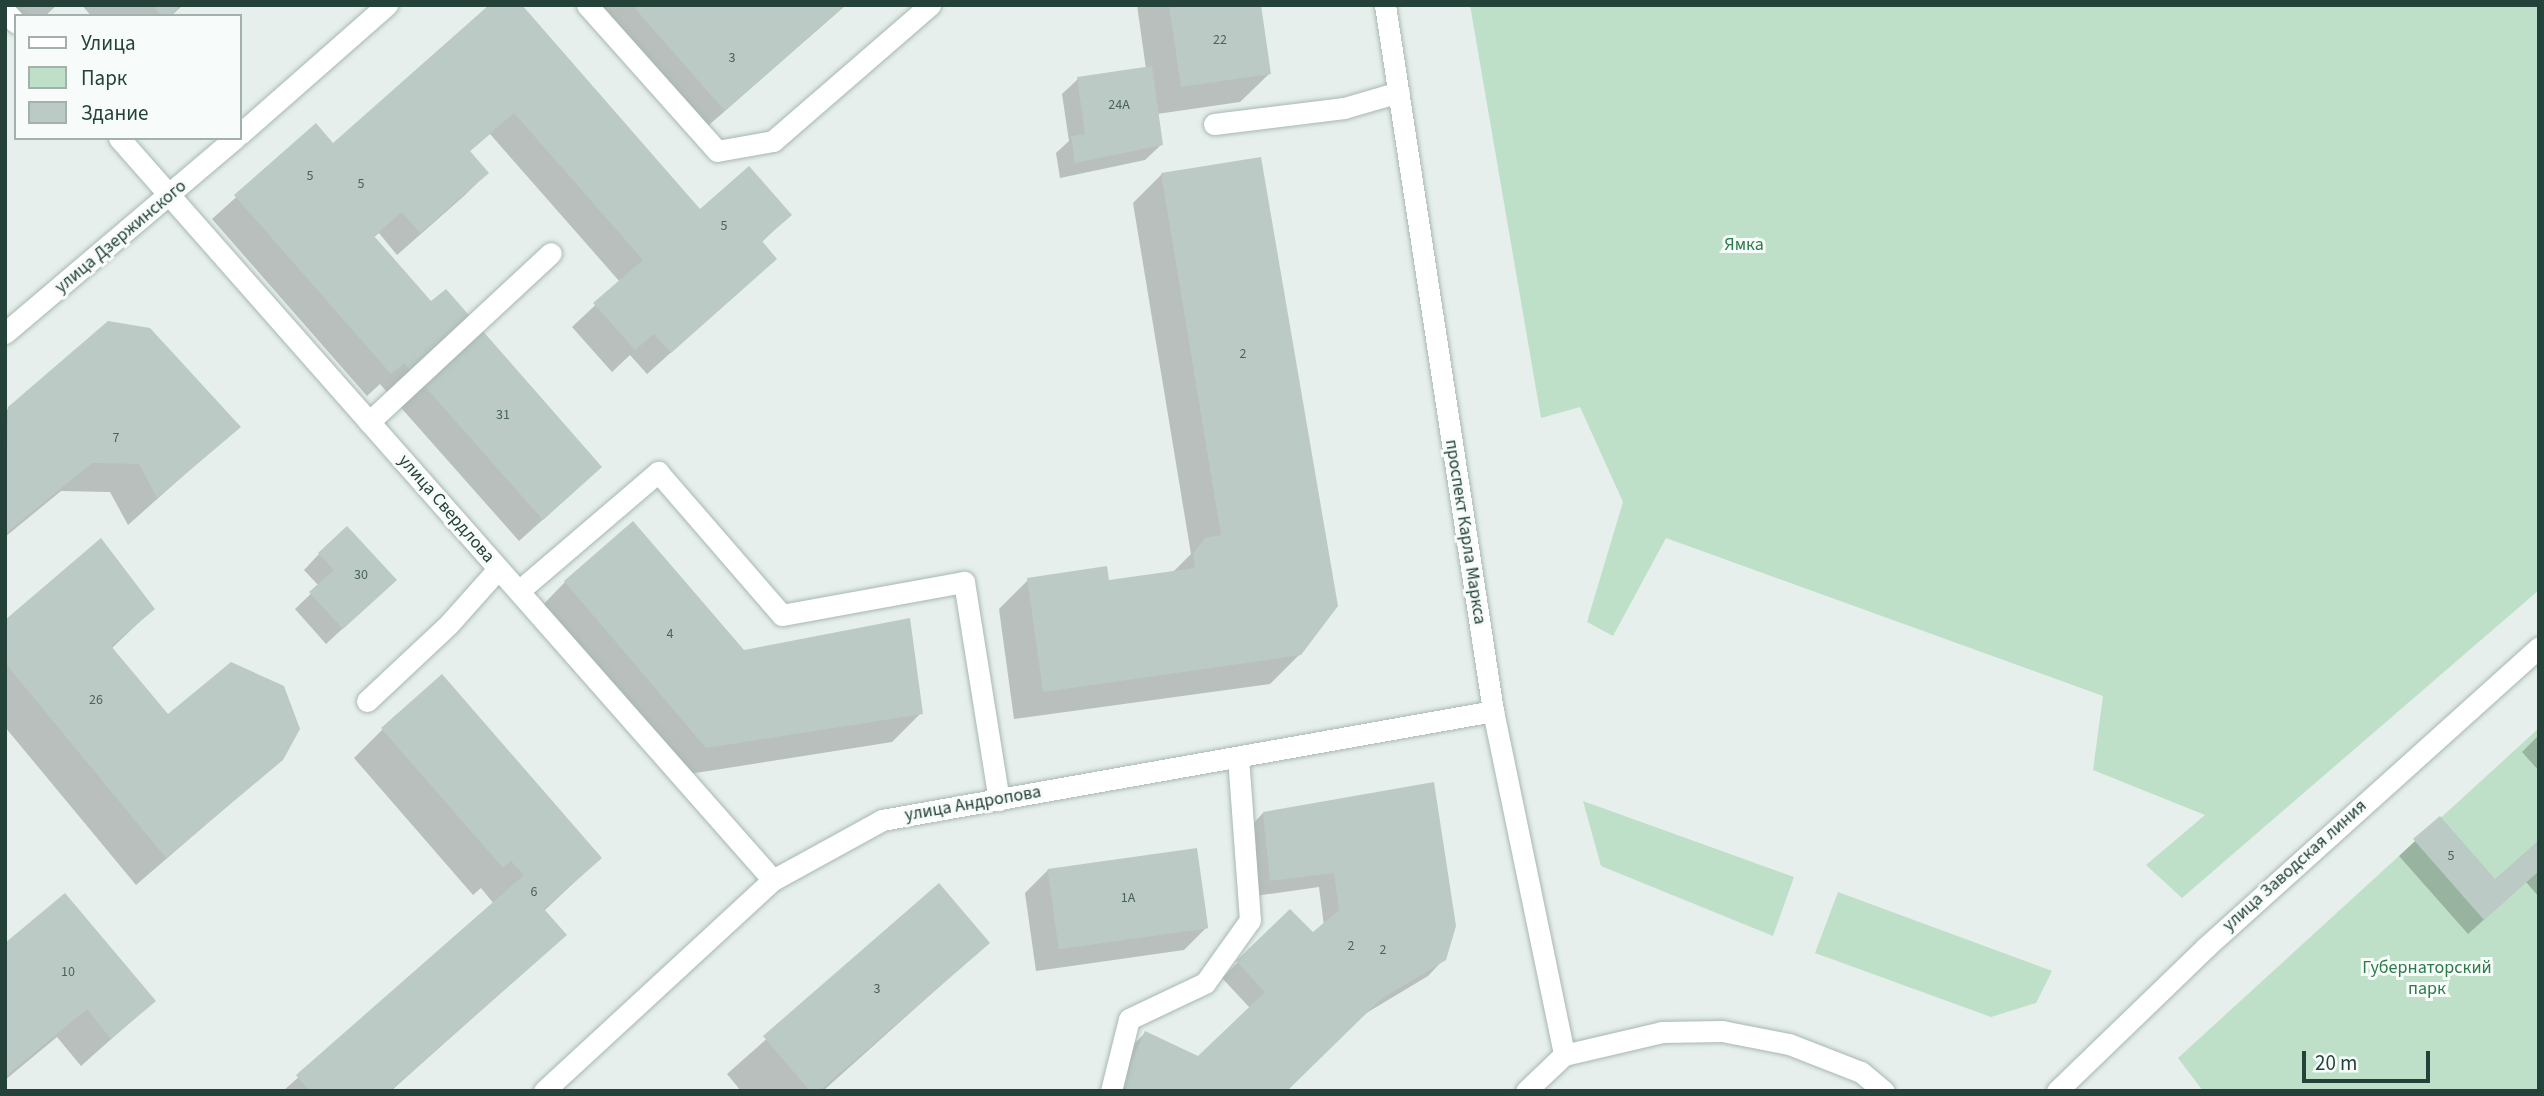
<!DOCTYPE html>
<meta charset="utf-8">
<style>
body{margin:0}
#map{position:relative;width:2544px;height:1096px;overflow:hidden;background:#e6efeb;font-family:"Source Sans 3",sans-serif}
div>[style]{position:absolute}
.green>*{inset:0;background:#bfe0c8}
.shadow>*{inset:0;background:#0003}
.building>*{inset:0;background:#bbcac4;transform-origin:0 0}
.roads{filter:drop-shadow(0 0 2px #a8b8b2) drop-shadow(0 0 2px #a8b8b2)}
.service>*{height:21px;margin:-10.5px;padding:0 10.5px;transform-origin:10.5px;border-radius:10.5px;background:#fff}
.minor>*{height:21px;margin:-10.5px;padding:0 10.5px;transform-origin:10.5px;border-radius:10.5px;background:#fff}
.tertiary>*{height:21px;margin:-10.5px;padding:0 10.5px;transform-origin:10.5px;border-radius:10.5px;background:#fff}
.secondary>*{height:21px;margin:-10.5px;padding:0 10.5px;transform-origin:10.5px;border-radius:10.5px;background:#fff}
span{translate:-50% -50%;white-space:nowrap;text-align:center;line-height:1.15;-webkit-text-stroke:6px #f7fbf9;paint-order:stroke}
.number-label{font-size:14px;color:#4a645c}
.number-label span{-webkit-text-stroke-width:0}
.street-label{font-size:18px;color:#24423a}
.park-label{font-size:18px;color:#2d7a4b}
.frame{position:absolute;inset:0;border:7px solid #24423a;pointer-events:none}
.legend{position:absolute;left:14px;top:14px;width:228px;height:126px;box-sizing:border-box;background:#f7fbf9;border:2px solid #a3b1ad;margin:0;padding:9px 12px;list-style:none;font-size:21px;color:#24423a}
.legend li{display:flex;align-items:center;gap:14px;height:35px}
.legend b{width:35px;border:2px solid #a3b1ad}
.scale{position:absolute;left:2302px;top:1051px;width:128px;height:32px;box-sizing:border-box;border:4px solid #24423a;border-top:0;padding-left:9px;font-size:21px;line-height:24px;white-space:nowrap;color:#24423a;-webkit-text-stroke:5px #f7fbf9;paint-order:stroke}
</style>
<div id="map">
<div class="green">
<div style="clip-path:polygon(1470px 5px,2539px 5px,2539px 590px,2182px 898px,2146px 865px,2205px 815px,2093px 770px,2103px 696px,1666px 538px,1613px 636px,1587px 622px,1623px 502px,1580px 407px,1541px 418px)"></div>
<div style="clip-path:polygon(2539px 728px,2539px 1091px,2203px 1091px,2178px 1058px)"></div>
<div style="clip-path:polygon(1583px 801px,1794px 877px,1773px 936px,1601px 866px)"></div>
<div style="clip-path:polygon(1838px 892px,2052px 971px,2036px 1003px,1991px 1017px,1815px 953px)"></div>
</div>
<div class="shadow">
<div style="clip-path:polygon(6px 5px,57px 5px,45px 16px,16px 16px)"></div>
<div style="clip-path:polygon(82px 5px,183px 5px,171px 16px,91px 16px)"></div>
<div style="clip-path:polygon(492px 5px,700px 211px,789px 215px,761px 243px,775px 259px,647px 374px,630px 355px,612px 372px,572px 327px,620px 282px,490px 134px,469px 152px,487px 173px,464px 196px,397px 255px,379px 233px,373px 238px,431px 304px,576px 490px,519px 541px,380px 384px,367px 396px,212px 219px,316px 125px,333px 145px)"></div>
<div style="clip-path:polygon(589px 5px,846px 5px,701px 132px)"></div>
<div style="clip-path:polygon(1137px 5px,1259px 5px,1269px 74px,1240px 102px,1157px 114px,1161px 145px,1145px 160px,1060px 178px,1056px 153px,1069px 141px,1062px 94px,1078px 79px,1146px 69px)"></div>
<div style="clip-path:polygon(1162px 174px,1300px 654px,1270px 684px,1014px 719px,999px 609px,1028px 580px,1108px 582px,1173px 572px,1191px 554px,1133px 203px)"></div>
<div style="clip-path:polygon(9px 408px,238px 427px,128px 525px,110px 492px,61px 491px,5px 537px,5px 412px)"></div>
<div style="clip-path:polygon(319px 554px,379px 595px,326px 644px,295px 609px,319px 586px,304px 570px)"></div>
<div style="clip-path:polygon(565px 582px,744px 652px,921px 713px,892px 742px,676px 776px,537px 611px)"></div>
<div style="clip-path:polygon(153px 609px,111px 649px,168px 716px,282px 759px,136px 885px,5px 727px,5px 622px)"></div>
<div style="clip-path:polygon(383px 729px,600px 858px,544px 911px,565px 935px,391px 1091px,283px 1091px,494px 904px,481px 888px,473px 895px,354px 758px)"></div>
<div style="clip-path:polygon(2539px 735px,2539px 771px,2522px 752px)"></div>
<div style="clip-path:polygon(1263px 813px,1444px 959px,1428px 976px,1363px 1015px,1285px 1091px,1110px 1091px,1129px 1049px,1145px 1033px,1199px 1058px,1250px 1008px,1222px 978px,1290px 911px,1313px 935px,1324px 926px,1319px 887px,1255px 896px,1248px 829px)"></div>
<div style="clip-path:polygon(2415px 841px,2495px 881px,2539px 843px,2539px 897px,2526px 882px,2468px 934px,2399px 856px)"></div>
<div style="clip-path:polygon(1048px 870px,1207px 927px,1184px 950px,1036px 971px,1025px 893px)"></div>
<div style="clip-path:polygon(939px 886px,988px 943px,823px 1091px,741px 1091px,727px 1074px)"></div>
<div style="clip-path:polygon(5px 945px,154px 1001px,81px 1066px,57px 1037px,5px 1080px)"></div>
</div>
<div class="building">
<div style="clip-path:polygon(152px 5px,181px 5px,169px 16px,161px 16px)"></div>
<div style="clip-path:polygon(489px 5px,522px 5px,700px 209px,749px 166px,792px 215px,762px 241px,777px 259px,671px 353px,654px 334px,635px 350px,593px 303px,643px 260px,514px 113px,470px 151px,489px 173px,420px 233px,402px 212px,374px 236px,431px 301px,446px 289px,602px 467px,543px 520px,404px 363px,391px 374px,234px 195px,316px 123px,333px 143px)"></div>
<div style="clip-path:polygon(632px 5px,845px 5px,725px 111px)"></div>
<div style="clip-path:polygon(1169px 5px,1261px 5px,1271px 74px,1181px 87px)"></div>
<div style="clip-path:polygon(1152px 66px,1163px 145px,1075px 163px,1071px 136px,1085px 134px,1077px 77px)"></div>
<div style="clip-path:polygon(1261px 157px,1338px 606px,1301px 655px,1043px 692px,1027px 578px,1107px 566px,1109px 580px,1195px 568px,1193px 554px,1205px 538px,1221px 535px,1161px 173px)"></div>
<div style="clip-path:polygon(108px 321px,150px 328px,241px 427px,157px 498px,139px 464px,92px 463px,5px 534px,8px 407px)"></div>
<div style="clip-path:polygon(633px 521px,744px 650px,910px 618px,923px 714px,706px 748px,564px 581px)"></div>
<div style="clip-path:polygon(347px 526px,397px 580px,343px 629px,309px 592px,334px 570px,318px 553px)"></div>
<div style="clip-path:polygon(101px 538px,155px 609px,111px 646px,168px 714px,231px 662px,284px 686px,300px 729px,283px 760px,166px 858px,5px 663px,5px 620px)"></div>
<div style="clip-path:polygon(442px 674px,602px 858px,544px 909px,567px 935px,390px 1091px,309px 1091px,296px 1075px,524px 875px,511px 861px,503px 868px,381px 728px)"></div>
<div style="clip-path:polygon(1434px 782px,1456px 926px,1446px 960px,1381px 999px,1287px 1091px,1131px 1091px,1120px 1086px,1145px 1031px,1198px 1056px,1265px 992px,1236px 961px,1290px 909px,1313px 932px,1339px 910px,1334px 873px,1270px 881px,1263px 812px)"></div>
<div style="clip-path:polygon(2440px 816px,2495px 879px,2539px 840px,2539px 871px,2484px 920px,2413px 839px)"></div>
<div style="left:1197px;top:848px;width:81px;height:151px;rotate:82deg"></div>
<div style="clip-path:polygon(939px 883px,990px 943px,819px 1091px,810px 1091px,763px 1036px)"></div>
<div style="clip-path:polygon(65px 893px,156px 1001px,111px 1039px,87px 1009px,5px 1077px,5px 943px)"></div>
</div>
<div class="roads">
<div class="service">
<div style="left:587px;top:5px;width:195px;rotate:48.3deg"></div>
<div style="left:717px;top:151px;width:57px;rotate:-10.1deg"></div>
<div style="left:773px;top:141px;width:208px;rotate:-40.9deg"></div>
<div style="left:1214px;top:124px;width:131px;rotate:-7deg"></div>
<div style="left:1344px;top:108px;width:57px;rotate:-16.2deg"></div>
<div style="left:369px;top:422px;width:248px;rotate:-42.9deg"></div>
<div style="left:520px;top:590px;width:182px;rotate:-40.5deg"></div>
<div style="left:658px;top:472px;width:189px;rotate:49.1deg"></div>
<div style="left:782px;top:615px;width:185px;rotate:-10.3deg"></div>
<div style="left:964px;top:582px;width:221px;rotate:80.9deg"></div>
<div style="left:367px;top:701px;width:112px;rotate:-43.2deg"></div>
<div style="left:449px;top:624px;width:74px;rotate:-48.3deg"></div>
<div style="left:1111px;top:1091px;width:74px;rotate:-76deg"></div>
<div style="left:1129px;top:1019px;width:84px;rotate:-25.3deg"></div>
<div style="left:1205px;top:983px;width:77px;rotate:-54.5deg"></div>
<div style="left:1250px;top:920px;width:163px;rotate:-94.2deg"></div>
</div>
<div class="minor">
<div style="left:5px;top:11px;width:16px;rotate:47deg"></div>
<div style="left:119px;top:138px;width:989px;rotate:48.61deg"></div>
</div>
<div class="tertiary">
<div style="left:240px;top:134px;width:196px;rotate:-41.3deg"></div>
<div style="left:5px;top:333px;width:302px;rotate:-40.3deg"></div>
<div style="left:544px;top:1091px;width:311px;rotate:-42.7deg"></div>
<div style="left:773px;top:880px;width:124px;rotate:-28.8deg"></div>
<div style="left:882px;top:820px;width:621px;rotate:-10.11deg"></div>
</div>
<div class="secondary">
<div style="left:1385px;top:5px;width:714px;rotate:81.3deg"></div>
<div style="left:1493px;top:711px;width:351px;rotate:78.3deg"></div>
<div style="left:1526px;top:1091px;width:52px;rotate:-43.5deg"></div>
<div style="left:1564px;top:1055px;width:101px;rotate:-13.2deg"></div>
<div style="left:1662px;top:1032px;width:60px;rotate:-1deg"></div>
<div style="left:1722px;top:1031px;width:68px;rotate:11deg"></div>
<div style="left:1789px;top:1044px;width:77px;rotate:21.3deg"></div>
<div style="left:1861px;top:1072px;width:30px;rotate:40deg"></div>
<div style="left:2057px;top:1091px;width:207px;rotate:-44deg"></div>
<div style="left:2206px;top:947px;width:448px;rotate:-42deg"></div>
</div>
</div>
<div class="number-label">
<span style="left:1220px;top:40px">22</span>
<span style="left:732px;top:58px">3</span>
<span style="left:1119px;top:105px">24А</span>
<span style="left:310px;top:176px">5</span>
<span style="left:361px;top:184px">5</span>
<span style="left:724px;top:226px">5</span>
<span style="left:1243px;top:354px">2</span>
<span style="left:503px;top:415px">31</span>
<span style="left:116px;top:438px">7</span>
<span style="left:361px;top:575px">30</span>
<span style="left:670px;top:634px">4</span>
<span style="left:96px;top:700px">26</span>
<span style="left:2451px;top:856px">5</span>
<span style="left:534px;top:892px">6</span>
<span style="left:1128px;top:898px">1А</span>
<span style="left:1351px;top:946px">2</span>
<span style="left:1383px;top:950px">2</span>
<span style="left:68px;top:972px">10</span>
<span style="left:877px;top:989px">3</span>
</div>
<div class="street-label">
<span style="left:121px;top:237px;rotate:-40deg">улица Дзержинского</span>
<span style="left:446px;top:509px;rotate:49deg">улица Свердлова</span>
<span style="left:1465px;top:532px;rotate:81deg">проспект Карла Маркса</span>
<span style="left:973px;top:804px;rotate:-10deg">улица Андропова</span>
<span style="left:2295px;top:866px;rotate:-42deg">улица Заводская линия</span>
</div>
<div class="park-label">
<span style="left:1744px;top:245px">Ямка</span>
<span style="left:2427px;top:979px">Губернаторский<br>парк</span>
</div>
<div class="frame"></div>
<ul class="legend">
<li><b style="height:9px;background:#fff"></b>Улица</li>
<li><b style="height:19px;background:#bfe0c8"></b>Парк</li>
<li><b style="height:19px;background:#bbcac4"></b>Здание</li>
</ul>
<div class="scale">20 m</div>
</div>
